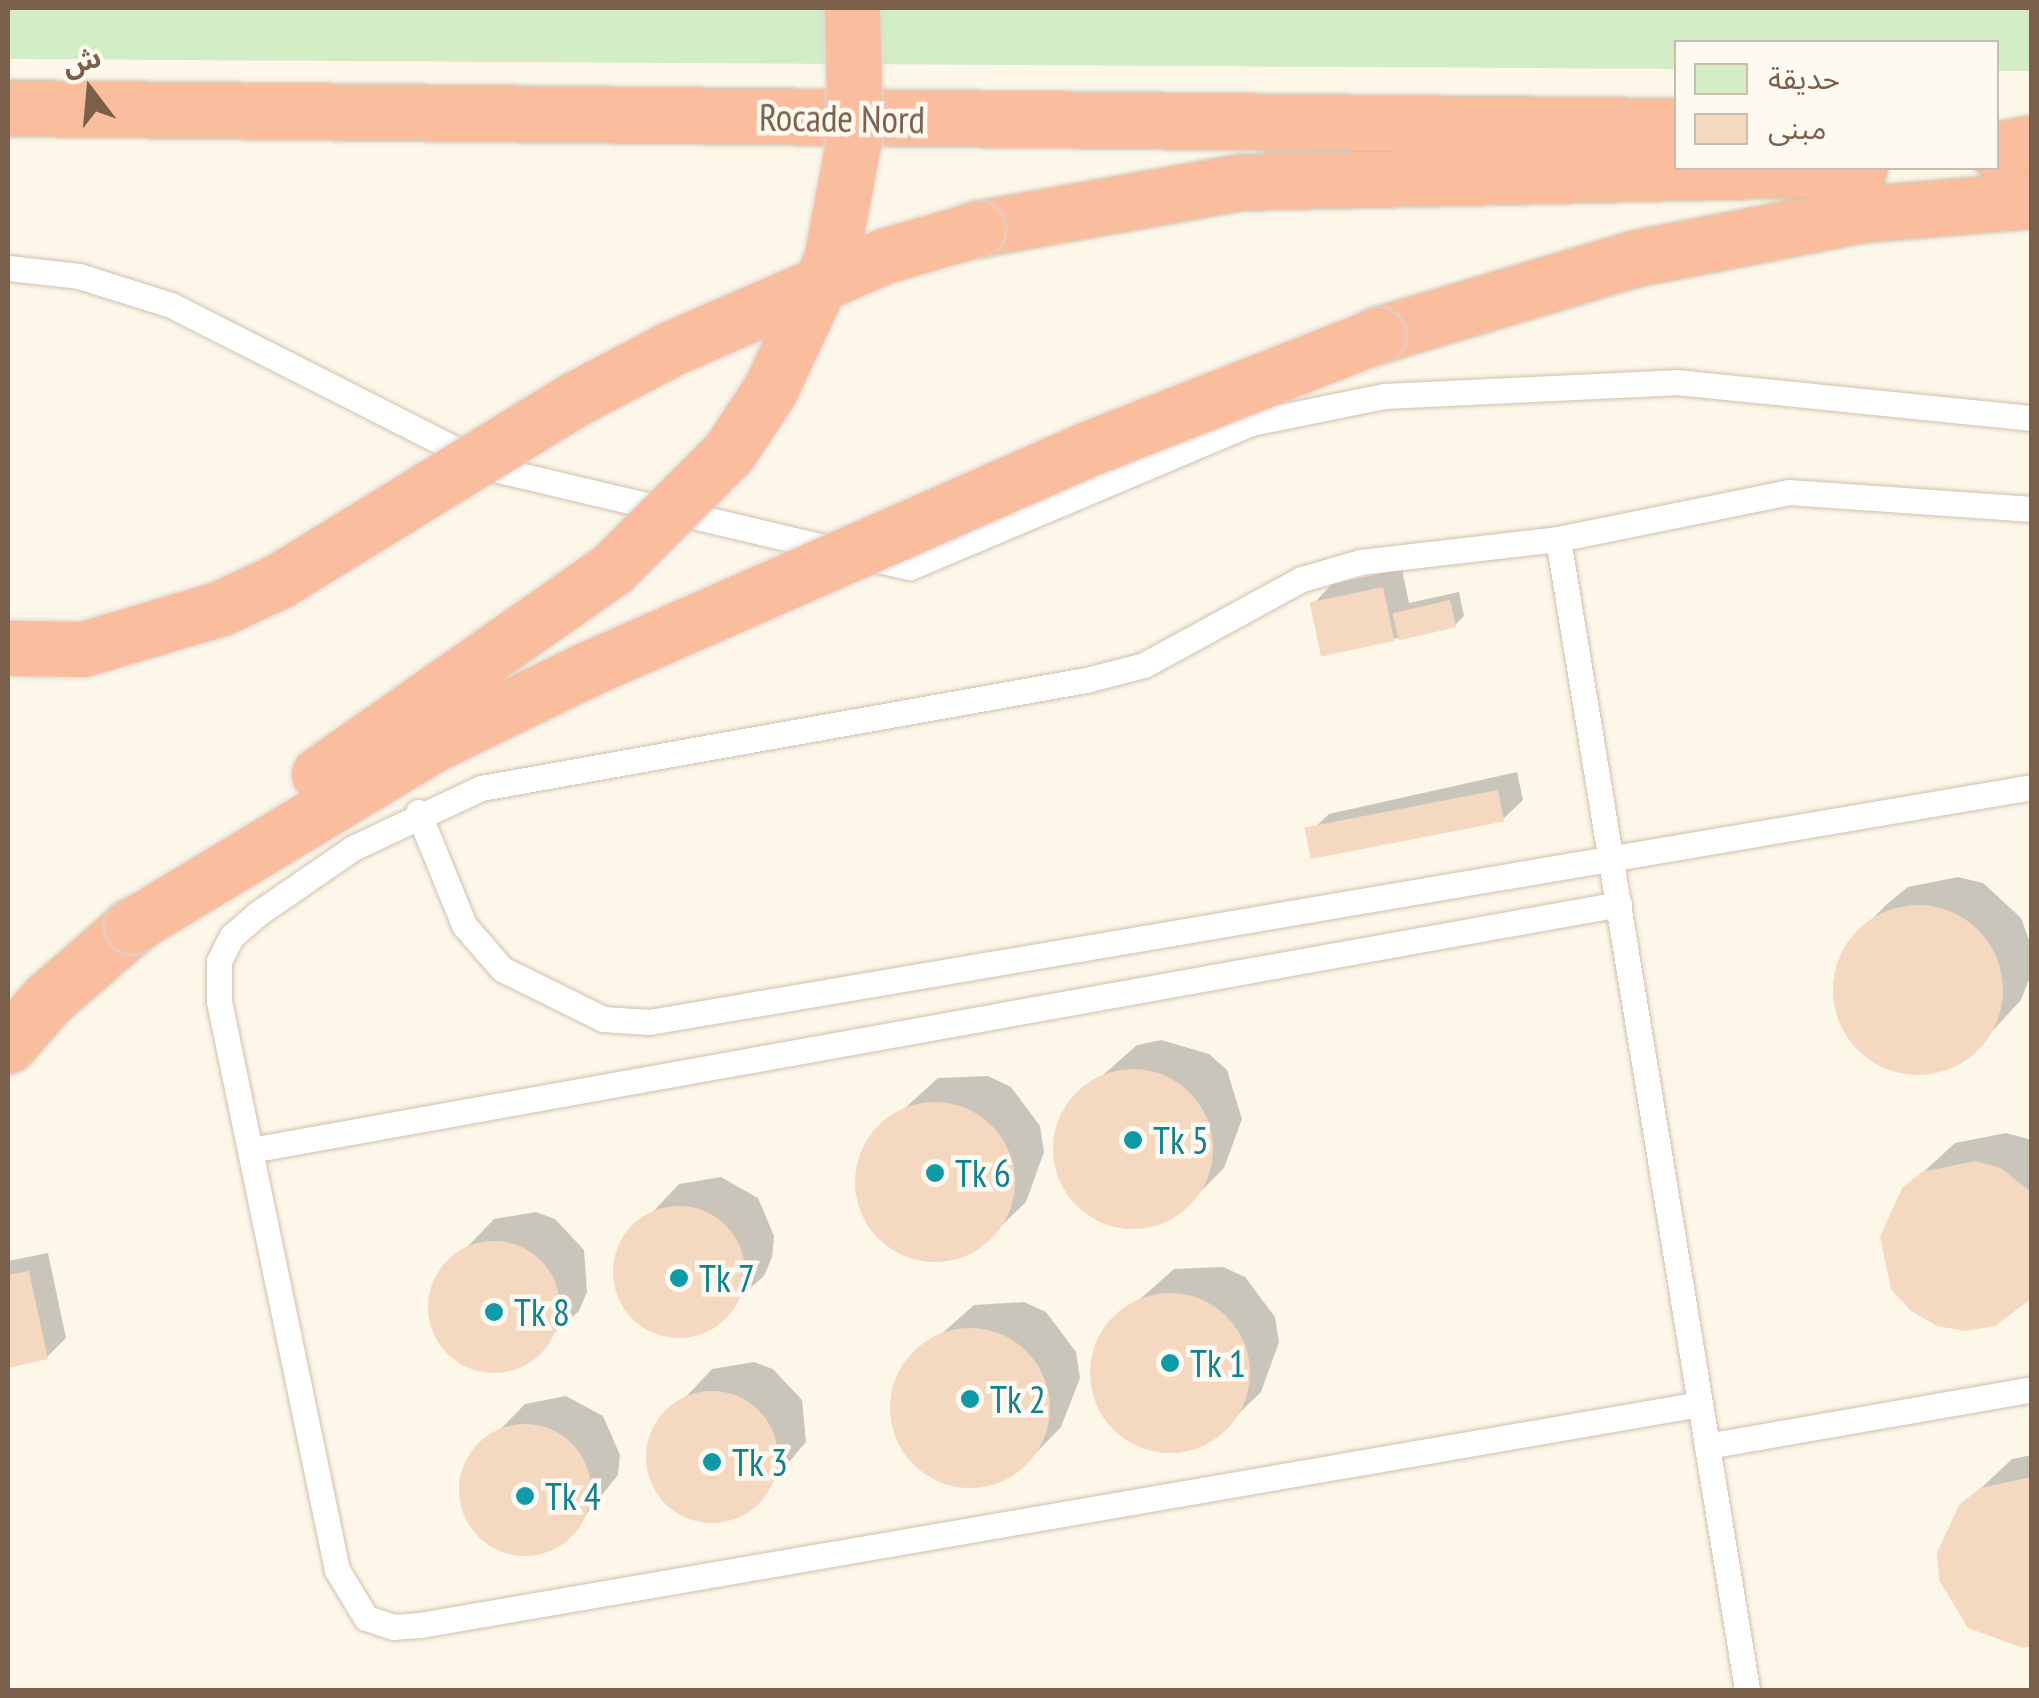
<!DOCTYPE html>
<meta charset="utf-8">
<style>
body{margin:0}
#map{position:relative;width:2039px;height:1698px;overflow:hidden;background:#fdf7e9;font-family:"PT Sans Narrow","Noto Sans Arabic",sans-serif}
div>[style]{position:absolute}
.green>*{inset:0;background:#d3edc6}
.shadow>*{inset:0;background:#0003}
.building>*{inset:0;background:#f4d8c0;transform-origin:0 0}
.round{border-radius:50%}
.roads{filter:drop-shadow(0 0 2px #d1c0ad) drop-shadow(0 0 2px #d1c0ad)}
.lane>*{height:25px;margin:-12.5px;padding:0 12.5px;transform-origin:12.5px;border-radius:12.5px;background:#fff}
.highway>*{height:55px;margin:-27.5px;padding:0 27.5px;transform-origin:27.5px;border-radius:27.5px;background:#fabd9e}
.bridges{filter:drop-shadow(0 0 2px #dcd5d0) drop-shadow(0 0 2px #dcd5d0)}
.highway-bridge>*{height:55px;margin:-27.5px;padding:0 27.5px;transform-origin:27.5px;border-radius:27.5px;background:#fabd9e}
.dots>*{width:28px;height:28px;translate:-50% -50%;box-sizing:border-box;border:5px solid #fffaf1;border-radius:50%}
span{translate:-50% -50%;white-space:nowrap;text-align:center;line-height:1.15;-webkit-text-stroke:9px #fffaf1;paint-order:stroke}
.street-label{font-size:38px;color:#7a5f4b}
.culture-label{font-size:38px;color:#0d838f}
.left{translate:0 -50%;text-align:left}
.frame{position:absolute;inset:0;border:10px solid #7a5f4b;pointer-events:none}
.legend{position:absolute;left:1674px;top:40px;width:325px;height:130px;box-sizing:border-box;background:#fffaf1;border:2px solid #cabcaf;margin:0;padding:12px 18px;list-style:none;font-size:30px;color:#7a5f4b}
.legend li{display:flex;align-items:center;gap:20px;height:50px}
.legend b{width:50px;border:2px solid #cabcaf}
.north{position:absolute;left:40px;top:40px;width:100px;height:100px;-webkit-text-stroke:8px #fffaf1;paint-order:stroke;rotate:344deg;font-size:28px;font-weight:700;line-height:40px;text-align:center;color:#7a5f4b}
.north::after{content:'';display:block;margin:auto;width:35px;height:45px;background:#7a5f4b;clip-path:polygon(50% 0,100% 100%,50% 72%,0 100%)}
</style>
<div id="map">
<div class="green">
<div style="clip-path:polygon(8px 8px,2031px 8px,2032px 71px,1997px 71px,1996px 42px,1676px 42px,1676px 69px,8px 59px)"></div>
</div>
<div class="shadow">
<div style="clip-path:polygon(1402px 569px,1409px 603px,1459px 592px,1464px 616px,1455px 625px,1393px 639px,1313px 604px,1332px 584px)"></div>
<div style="clip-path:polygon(1517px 772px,1523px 800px,1503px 819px,1309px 833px,1329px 814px)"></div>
<div style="clip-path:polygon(1958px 877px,1983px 883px,2021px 918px,2031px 945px,2031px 974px,2021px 1000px,1972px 1053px,1918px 1073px,1890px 1069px,1865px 1054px,1837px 1008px,1835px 982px,1857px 934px,1887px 904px,1908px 887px)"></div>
<div style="clip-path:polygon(1161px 1040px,1209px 1054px,1227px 1070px,1242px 1119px,1224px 1168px,1194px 1198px,1148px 1226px,1097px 1218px,1061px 1179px,1055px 1156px,1067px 1107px,1137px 1045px)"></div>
<div style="clip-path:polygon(988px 1076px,1011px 1087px,1040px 1126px,1044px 1152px,1026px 1202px,995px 1232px,950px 1258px,898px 1251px,863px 1213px,859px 1164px,869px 1141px,938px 1078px)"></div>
<div style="clip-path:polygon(2006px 1133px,2032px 1140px,2032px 1296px,1994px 1324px,1904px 1190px,1955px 1143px)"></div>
<div style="clip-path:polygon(721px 1177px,758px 1198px,774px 1236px,772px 1257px,764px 1276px,700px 1332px,658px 1332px,625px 1307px,615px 1267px,620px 1247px,679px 1184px)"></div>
<div style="clip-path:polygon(536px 1212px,555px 1219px,584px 1250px,587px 1292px,579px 1311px,515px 1367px,473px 1367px,454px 1358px,431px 1323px,435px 1281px,494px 1219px)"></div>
<div style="clip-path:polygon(48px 1253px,66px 1338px,47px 1357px,8px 1366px,8px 1261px)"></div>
<div style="clip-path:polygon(1223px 1267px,1245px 1277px,1275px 1317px,1279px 1342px,1261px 1392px,1230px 1422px,1185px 1449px,1134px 1442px,1098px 1403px,1094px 1354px,1104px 1331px,1174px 1269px)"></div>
<div style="clip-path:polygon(1024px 1302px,1046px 1312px,1076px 1352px,1080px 1378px,1061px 1427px,1031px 1458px,986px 1485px,934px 1477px,898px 1439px,894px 1389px,905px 1366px,974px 1305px)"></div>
<div style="clip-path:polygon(754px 1362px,773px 1369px,802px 1400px,806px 1442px,751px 1507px,733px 1517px,691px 1517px,658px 1492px,650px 1473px,653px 1432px,712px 1369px)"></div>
<div style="clip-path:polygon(566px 1396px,603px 1416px,620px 1455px,618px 1475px,565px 1541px,524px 1555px,504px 1551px,471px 1525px,460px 1485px,466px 1465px,525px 1404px)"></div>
<div style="clip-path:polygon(2032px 1455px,2032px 1642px,1961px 1507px,2012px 1459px)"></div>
</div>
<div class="building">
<div style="left:1383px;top:587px;width:55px;height:75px;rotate:78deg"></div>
<div style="left:1450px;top:600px;width:28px;height:59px;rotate:77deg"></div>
<div style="left:1498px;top:790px;width:32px;height:197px;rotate:79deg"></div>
<div class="round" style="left:1833px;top:905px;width:170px;height:170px"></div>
<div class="round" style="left:1053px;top:1069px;width:160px;height:160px"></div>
<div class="round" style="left:855px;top:1102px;width:160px;height:160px"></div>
<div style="clip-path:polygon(1975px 1161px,2001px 1168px,2032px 1193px,2032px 1298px,1995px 1326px,1965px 1331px,1937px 1326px,1911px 1311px,1891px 1289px,1880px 1237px,1902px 1188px,1922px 1172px)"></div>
<div class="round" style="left:613px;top:1206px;width:132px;height:132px"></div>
<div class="round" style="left:428px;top:1241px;width:132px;height:132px"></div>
<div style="clip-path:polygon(29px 1271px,48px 1359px,8px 1368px,8px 1275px)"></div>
<div class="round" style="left:1090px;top:1293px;width:160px;height:160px"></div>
<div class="round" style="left:890px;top:1328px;width:160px;height:160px"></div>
<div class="round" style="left:646px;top:1391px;width:132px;height:132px"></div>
<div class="round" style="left:459px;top:1424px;width:132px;height:132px"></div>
<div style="clip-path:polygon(2032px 1477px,2032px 1646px,2023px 1648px,1968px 1628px,1939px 1580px,1937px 1553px,1959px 1505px,1980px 1488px)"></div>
</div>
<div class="roads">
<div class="lane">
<div style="left:8px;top:268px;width:71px;rotate:6.4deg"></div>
<div style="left:79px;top:276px;width:96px;rotate:17.5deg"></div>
<div style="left:171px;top:305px;width:362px;rotate:26.9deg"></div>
<div style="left:494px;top:469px;width:427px;rotate:13.3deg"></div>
<div style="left:910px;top:567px;width:370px;rotate:-22.9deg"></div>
<div style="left:1251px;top:423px;width:136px;rotate:-11.5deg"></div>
<div style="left:1384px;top:396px;width:292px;rotate:-2.7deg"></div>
<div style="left:1676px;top:382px;width:358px;rotate:5.8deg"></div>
<div style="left:1558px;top:539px;width:1166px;rotate:80.67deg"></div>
<div style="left:418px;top:812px;width:122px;rotate:67.8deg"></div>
<div style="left:464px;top:925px;width:58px;rotate:49.2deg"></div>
<div style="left:502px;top:969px;width:113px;rotate:26.3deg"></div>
<div style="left:603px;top:1019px;width:46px;rotate:3.7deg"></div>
<div style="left:649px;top:1022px;width:1403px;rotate:-9.64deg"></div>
<div style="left:251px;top:1150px;width:1390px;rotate:-10.19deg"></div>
<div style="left:1700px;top:1404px;width:1298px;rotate:170.2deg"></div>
<div style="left:421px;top:1625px;width:27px;rotate:176deg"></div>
<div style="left:394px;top:1627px;width:29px;rotate:-162deg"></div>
<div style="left:366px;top:1618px;width:56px;rotate:-121.1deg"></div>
<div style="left:337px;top:1570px;width:581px;rotate:-101.72deg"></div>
<div style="left:219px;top:1001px;width:40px;rotate:-90deg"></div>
<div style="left:219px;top:961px;width:28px;rotate:-63deg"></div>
<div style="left:232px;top:936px;width:33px;rotate:-41deg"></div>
<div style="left:257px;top:914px;width:116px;rotate:-34.5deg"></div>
<div style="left:353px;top:848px;width:141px;rotate:-25.1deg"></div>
<div style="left:481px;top:788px;width:615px;rotate:-10.12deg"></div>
<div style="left:1086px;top:680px;width:60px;rotate:-14.5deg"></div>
<div style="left:1144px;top:665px;width:180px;rotate:-28.6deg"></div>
<div style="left:1302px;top:579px;width:60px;rotate:-16.3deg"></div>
<div style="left:1360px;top:562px;width:199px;rotate:-6.6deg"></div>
<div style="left:1558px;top:539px;width:235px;rotate:-11.5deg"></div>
<div style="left:1788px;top:492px;width:245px;rotate:4deg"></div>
<div style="left:1707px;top:1446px;width:330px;rotate:-9.9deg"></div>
</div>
<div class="highway">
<div style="left:8px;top:108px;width:1668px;rotate:0.62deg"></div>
<div style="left:1996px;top:150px;width:37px;rotate:-11deg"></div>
<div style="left:977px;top:229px;width:269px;rotate:-10.1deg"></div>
<div style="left:1242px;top:182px;width:617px;rotate:-1.3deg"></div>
<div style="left:1378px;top:335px;width:270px;rotate:-16.6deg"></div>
<div style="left:1637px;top:258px;width:230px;rotate:-11deg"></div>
<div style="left:1863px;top:214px;width:170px;rotate:-4.7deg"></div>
<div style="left:8px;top:1045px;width:60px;rotate:-49.1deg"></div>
<div style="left:47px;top:1000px;width:113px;rotate:-41deg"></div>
</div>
</div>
<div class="bridges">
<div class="highway-bridge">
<div style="left:8px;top:648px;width:75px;rotate:0.8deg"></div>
<div style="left:83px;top:649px;width:144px;rotate:-16.5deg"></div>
<div style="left:221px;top:608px;width:64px;rotate:-25deg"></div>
<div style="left:279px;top:581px;width:347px;rotate:-31.6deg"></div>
<div style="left:575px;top:399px;width:112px;rotate:-27.7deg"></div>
<div style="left:674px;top:347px;width:229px;rotate:-23.4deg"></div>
<div style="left:884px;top:256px;width:97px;rotate:-16.2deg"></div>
<div style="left:319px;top:774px;width:358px;rotate:-35deg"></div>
<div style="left:612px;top:569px;width:165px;rotate:-45deg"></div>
<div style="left:729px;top:452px;width:74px;rotate:-56.5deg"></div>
<div style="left:770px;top:390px;width:144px;rotate:-64.9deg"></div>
<div style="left:831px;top:260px;width:129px;rotate:-79.3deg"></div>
<div style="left:855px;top:133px;width:125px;rotate:-91.4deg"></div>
<div style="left:132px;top:926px;width:348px;rotate:-31.1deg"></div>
<div style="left:430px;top:746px;width:176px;rotate:-26deg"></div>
<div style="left:588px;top:669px;width:548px;rotate:-23.76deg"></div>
<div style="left:1090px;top:448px;width:309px;rotate:-21.4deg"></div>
</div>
</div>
<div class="dots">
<div style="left:1133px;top:1140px;background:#0f9aa8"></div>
<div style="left:935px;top:1173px;background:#0f9aa8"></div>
<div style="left:679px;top:1278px;background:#0f9aa8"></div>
<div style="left:494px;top:1312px;background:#0f9aa8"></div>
<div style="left:1170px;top:1363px;background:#0f9aa8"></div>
<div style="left:970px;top:1399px;background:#0f9aa8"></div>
<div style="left:712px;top:1462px;background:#0f9aa8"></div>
<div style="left:525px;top:1496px;background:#0f9aa8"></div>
</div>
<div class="street-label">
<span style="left:842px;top:118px;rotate:1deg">Rocade Nord</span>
</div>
<div class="culture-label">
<span class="left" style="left:1153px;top:1140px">Tk 5</span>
<span class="left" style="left:955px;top:1173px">Tk 6</span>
<span class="left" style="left:699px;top:1278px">Tk 7</span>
<span class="left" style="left:514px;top:1312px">Tk 8</span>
<span class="left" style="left:1190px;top:1363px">Tk 1</span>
<span class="left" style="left:990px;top:1399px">Tk 2</span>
<span class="left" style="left:732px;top:1462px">Tk 3</span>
<span class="left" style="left:545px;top:1496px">Tk 4</span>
</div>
<div class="frame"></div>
<ul class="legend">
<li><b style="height:28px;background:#d3edc6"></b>حديقة</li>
<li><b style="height:28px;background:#f4d8c0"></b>مبنى</li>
</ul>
<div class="north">ش</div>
</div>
